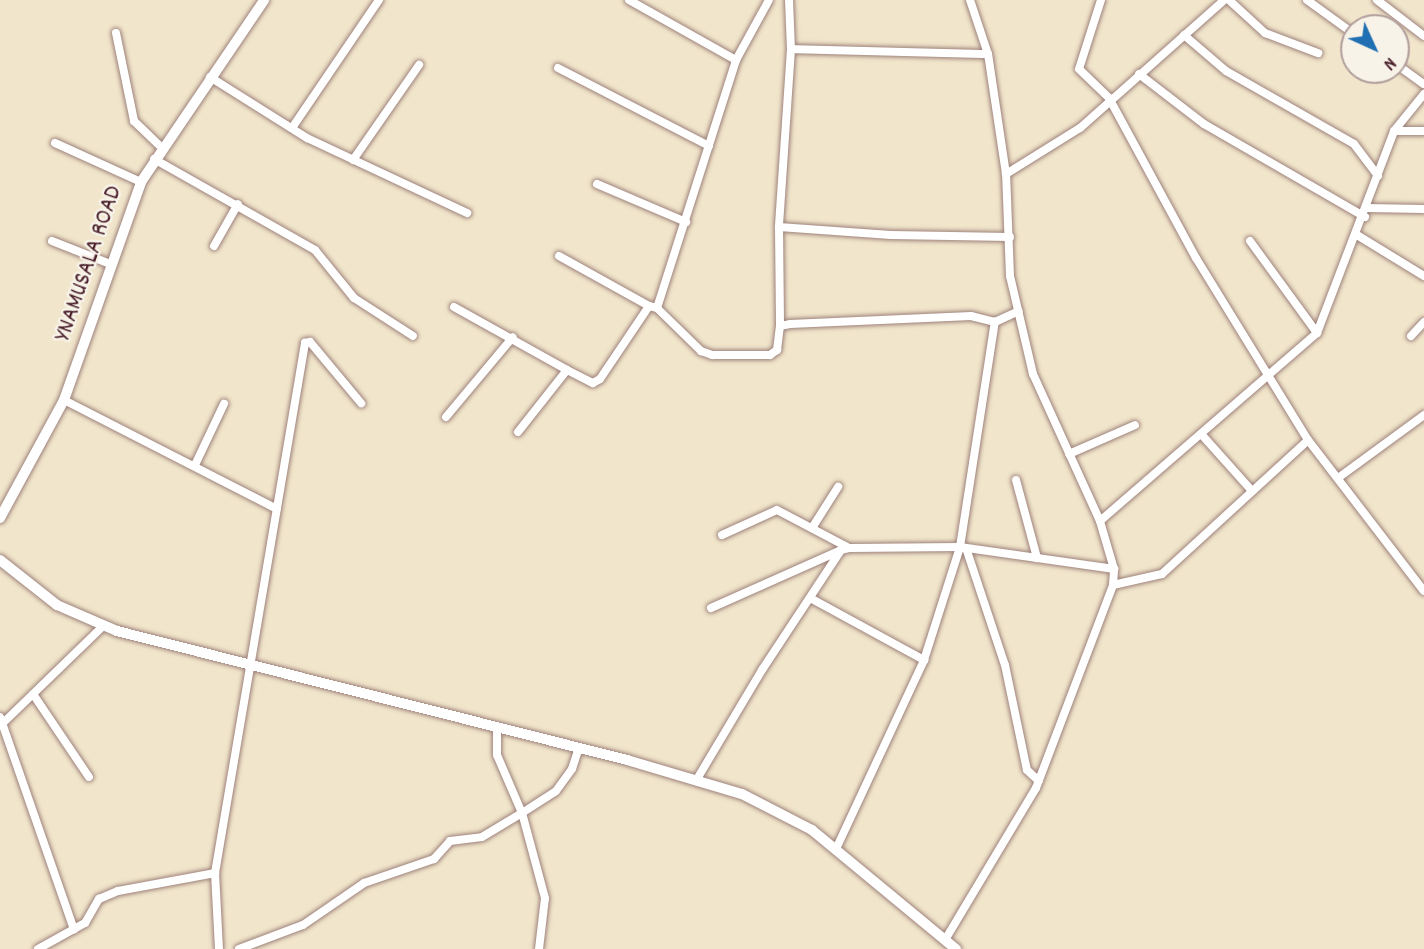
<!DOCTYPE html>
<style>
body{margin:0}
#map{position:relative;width:1424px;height:949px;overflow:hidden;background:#f1e5cb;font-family:Dekko,sans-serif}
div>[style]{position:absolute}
.roads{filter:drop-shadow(0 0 2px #9e827b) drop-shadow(0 0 2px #9e827b)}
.street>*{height:8px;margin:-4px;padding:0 4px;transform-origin:4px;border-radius:4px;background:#fff}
.secondary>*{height:10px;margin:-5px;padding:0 5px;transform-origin:5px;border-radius:5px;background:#fff}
span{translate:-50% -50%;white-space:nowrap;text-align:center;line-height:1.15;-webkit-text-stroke:5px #f7f3e8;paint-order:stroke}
.street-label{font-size:24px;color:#4a1f2b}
.north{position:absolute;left:1340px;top:14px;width:70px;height:70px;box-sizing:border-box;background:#f7f3e8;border:2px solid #b29e9c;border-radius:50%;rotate:135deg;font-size:19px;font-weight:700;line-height:28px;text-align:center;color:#4a1f2b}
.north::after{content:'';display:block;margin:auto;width:24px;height:32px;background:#1f6fb2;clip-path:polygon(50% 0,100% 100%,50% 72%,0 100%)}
</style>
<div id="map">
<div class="roads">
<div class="street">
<div style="left:629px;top:0;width:123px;rotate:29.3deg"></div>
<div style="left:789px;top:0;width:49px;rotate:87.7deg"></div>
<div style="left:791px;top:49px;width:197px;rotate:1.5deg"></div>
<div style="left:1101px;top:0;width:72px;rotate:107.7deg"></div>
<div style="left:1079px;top:69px;width:42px;rotate:44deg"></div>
<div style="left:1109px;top:98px;width:182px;rotate:61.5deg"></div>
<div style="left:1196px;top:258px;width:214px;rotate:58.4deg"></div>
<div style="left:1229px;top:0;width:49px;rotate:42.5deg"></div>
<div style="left:1265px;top:33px;width:57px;rotate:20.7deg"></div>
<div style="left:1307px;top:0;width:58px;rotate:35.9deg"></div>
<div style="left:1377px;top:0;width:59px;rotate:37.5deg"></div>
<div style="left:116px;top:33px;width:90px;rotate:78.4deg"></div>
<div style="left:134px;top:121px;width:37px;rotate:44deg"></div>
<div style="left:1184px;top:35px;width:55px;rotate:40.6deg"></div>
<div style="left:1226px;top:71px;width:147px;rotate:29.7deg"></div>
<div style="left:1354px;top:144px;width:40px;rotate:53deg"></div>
<div style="left:791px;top:49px;width:178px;rotate:93.9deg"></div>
<div style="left:779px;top:227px;width:112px;rotate:4.1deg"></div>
<div style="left:891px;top:235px;width:119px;rotate:1deg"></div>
<div style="left:1396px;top:64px;width:34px;rotate:36deg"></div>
<div style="left:558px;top:68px;width:170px;rotate:27.3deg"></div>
<div style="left:1139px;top:74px;width:82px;rotate:37.6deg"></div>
<div style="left:1204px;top:124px;width:186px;rotate:30deg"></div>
<div style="left:210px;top:77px;width:115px;rotate:32.2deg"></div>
<div style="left:307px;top:138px;width:177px;rotate:25.1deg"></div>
<div style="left:292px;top:128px;width:155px;rotate:-55.8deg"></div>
<div style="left:1394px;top:131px;width:30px"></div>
<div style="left:55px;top:143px;width:94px;rotate:24.4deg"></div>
<div style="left:154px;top:159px;width:185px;rotate:29.5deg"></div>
<div style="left:315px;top:250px;width:62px;rotate:50.9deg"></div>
<div style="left:354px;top:298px;width:70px;rotate:32.8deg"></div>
<div style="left:353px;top:160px;width:116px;rotate:-55.2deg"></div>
<div style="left:1006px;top:174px;width:87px;rotate:-31.9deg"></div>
<div style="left:1080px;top:128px;width:193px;rotate:-41.6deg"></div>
<div style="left:597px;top:184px;width:97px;rotate:23.1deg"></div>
<div style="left:1367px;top:208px;width:57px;rotate:1deg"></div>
<div style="left:779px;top:227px;width:99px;rotate:89.4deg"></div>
<div style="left:1357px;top:235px;width:79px;rotate:31.5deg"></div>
<div style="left:52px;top:241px;width:62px;rotate:21.6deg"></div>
<div style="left:1250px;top:241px;width:114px;rotate:53.9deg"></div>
<div style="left:214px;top:246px;width:48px;rotate:-60.3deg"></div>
<div style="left:559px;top:256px;width:103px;rotate:29.1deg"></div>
<div style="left:454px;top:307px;width:129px;rotate:29.1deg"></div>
<div style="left:567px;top:370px;width:29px;rotate:27deg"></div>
<div style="left:593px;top:383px;width:8px;rotate:-30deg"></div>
<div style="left:600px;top:379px;width:88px;rotate:-56.1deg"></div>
<div style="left:649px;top:306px;width:8px;rotate:14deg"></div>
<div style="left:657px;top:308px;width:260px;rotate:-72.3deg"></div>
<div style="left:736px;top:60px;width:68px;rotate:-61.2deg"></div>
<div style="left:657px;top:308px;width:62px;rotate:44.3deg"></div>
<div style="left:701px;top:351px;width:12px;rotate:20deg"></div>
<div style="left:712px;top:355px;width:58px"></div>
<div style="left:770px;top:355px;width:9px;rotate:-36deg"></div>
<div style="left:777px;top:350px;width:24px;rotate:-83deg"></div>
<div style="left:780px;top:326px;width:10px;rotate:-11deg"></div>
<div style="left:790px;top:324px;width:181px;rotate:-2.5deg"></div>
<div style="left:971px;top:316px;width:25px;rotate:14deg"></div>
<div style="left:995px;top:322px;width:26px;rotate:-25deg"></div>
<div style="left:1411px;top:336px;width:19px;rotate:-47deg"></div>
<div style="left:64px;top:400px;width:239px;rotate:27.1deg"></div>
<div style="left:446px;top:417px;width:104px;rotate:-50.1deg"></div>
<div style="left:518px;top:432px;width:79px;rotate:-51.7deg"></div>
<div style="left:1202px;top:435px;width:75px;rotate:48.2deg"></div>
<div style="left:1069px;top:454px;width:72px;rotate:-23.7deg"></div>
<div style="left:195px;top:465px;width:68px;rotate:-64.6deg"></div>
<div style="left:1338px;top:478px;width:107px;rotate:-36.2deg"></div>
<div style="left:1016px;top:480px;width:81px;rotate:74.9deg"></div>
<div style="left:1100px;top:521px;width:287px;rotate:-40.9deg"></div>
<div style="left:1317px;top:333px;width:216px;rotate:-69.1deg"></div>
<div style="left:1394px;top:131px;width:48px;rotate:-51deg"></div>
<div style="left:812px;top:528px;width:49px;rotate:-57.6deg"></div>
<div style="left:722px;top:535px;width:60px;rotate:-24.4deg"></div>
<div style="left:777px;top:510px;width:81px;rotate:27.8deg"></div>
<div style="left:849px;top:548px;width:111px;rotate:-0.5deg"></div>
<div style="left:960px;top:547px;width:156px;rotate:8.1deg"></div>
<div style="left:966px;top:548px;width:123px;rotate:71.6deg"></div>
<div style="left:1005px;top:665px;width:107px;rotate:78.2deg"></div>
<div style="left:1027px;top:770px;width:16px;rotate:43deg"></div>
<div style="left:1113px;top:585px;width:50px;rotate:-12.7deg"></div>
<div style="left:1162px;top:574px;width:198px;rotate:-42.5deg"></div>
<div style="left:1308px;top:440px;width:190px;rotate:52.5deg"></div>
<div style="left:812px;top:599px;width:128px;rotate:28.6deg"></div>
<div style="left:711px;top:608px;width:142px;rotate:-24deg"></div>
<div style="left:33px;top:694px;width:100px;rotate:56deg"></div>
<div style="left:0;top:717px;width:225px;rotate:70.8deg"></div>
<div style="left:2px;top:724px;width:141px;rotate:-44.1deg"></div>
<div style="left:697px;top:779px;width:127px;rotate:-59.2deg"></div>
<div style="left:762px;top:670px;width:144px;rotate:-56.6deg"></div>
<div style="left:841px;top:550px;width:8px;rotate:-14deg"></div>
<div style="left:836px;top:849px;width:208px;rotate:-65deg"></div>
<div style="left:924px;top:660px;width:119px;rotate:-72.3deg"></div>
<div style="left:960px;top:547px;width:228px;rotate:-81.2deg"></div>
<div style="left:215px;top:873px;width:538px;rotate:-80.36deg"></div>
<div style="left:305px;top:343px;width:5px;rotate:-11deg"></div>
<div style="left:310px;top:342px;width:80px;rotate:50.1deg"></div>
<div style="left:945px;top:940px;width:177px;rotate:-59.1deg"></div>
<div style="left:1036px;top:788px;width:217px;rotate:-69.2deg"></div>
<div style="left:1113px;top:585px;width:16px;rotate:-86deg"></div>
<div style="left:1114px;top:569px;width:50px;rotate:-106.3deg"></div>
<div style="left:1100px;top:521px;width:162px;rotate:-114.5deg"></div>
<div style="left:1033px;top:374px;width:101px;rotate:-103.2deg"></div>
<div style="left:1010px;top:276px;width:102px;rotate:-92.2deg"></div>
<div style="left:1006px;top:174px;width:121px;rotate:-98.5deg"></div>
<div style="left:988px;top:54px;width:57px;rotate:-108.4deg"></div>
<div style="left:38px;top:949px;width:54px;rotate:-29deg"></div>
<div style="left:85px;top:923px;width:28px;rotate:-60deg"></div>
<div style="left:99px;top:899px;width:21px;rotate:-23deg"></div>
<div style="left:118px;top:891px;width:99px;rotate:-10.5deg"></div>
<div style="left:215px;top:873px;width:76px;rotate:87deg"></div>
<div style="left:239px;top:949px;width:68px;rotate:-20.6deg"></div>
<div style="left:303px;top:925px;width:74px;rotate:-34.5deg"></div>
<div style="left:364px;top:883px;width:74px;rotate:-18.9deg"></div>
<div style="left:434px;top:859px;width:24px;rotate:-48deg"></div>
<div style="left:450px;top:841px;width:32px;rotate:-7deg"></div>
<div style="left:482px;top:837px;width:47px;rotate:-31deg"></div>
<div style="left:522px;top:813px;width:63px;rotate:-113.3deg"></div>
<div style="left:497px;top:755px;width:28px;rotate:-90deg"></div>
<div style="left:539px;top:949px;width:51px;rotate:-83.3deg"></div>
<div style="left:545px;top:898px;width:88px;rotate:-105.1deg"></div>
<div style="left:522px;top:813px;width:40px;rotate:-32.9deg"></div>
<div style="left:556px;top:791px;width:27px;rotate:-54deg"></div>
<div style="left:572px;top:769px;width:22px;rotate:-72deg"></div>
</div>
<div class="secondary">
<div style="left:0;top:518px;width:134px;rotate:-61.5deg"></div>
<div style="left:64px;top:400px;width:231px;rotate:-70.5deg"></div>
<div style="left:141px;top:182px;width:220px;rotate:-55.9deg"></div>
<div style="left:0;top:560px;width:73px;rotate:38.3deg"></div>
<div style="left:57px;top:605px;width:65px;rotate:23.4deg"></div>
<div style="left:117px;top:631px;width:526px;rotate:14.19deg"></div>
<div style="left:627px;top:760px;width:120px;rotate:16.5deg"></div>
<div style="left:742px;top:794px;width:79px;rotate:27.2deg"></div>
<div style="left:812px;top:830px;width:187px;rotate:39.6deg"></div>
</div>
</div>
<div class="street-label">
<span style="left:90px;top:264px;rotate:-71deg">YNAMUSALA ROAD</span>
</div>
<div class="north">N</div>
</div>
